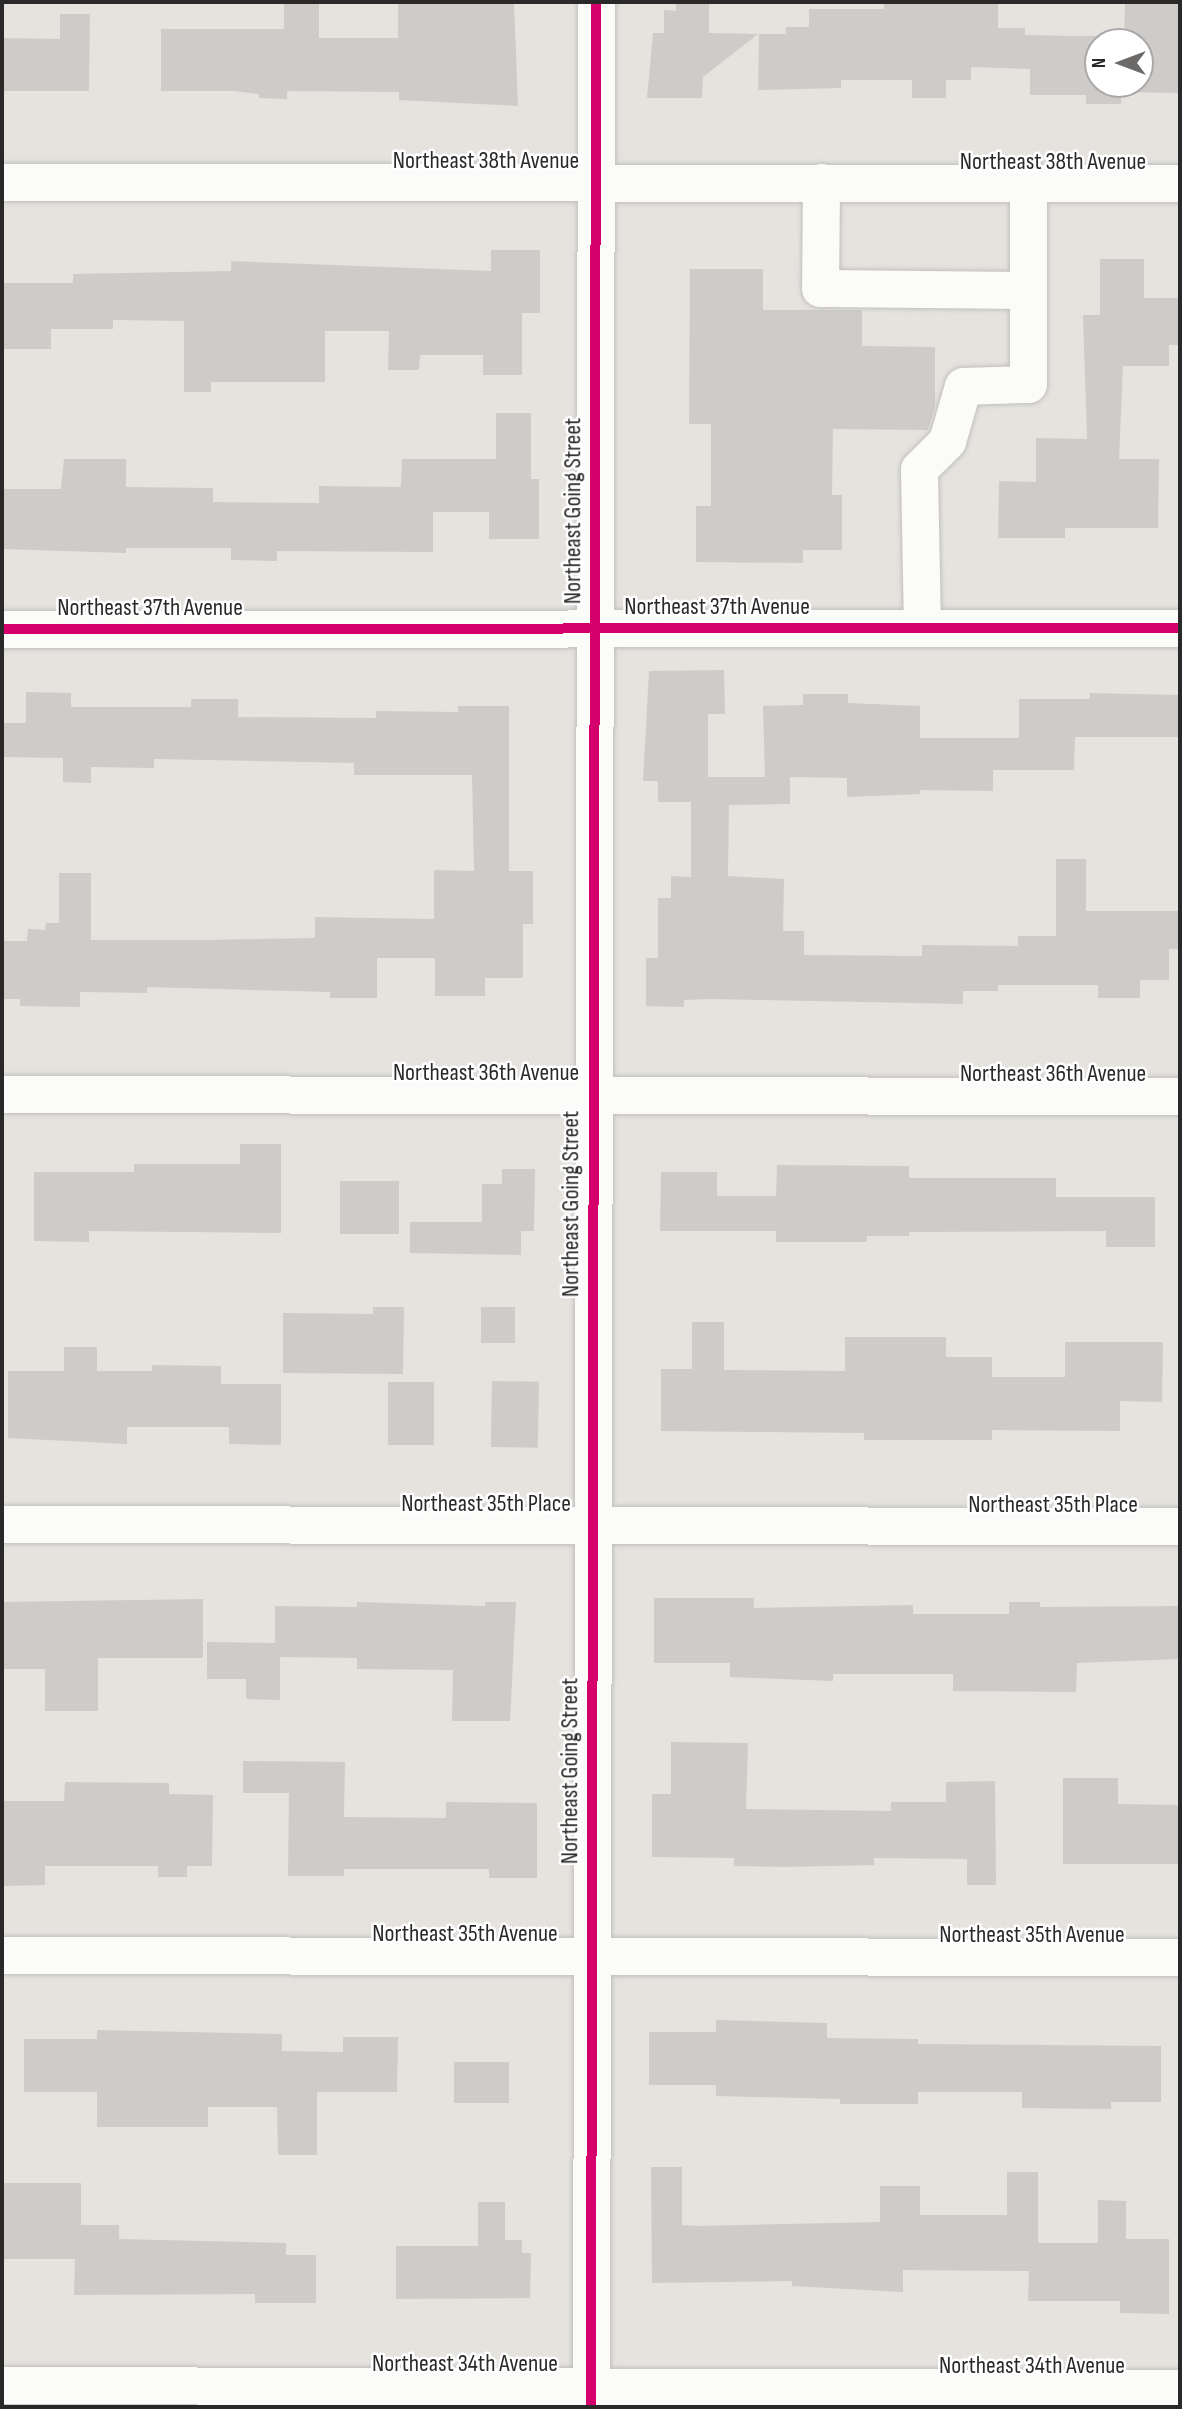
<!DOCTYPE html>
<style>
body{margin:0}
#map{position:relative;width:1182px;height:2409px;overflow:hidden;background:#e6e3df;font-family:"Sofia Sans Condensed",sans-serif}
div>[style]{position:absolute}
.building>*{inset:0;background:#cecbc8;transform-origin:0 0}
.roads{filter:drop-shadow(0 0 2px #c1c0c0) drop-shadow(0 0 2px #c1c0c0)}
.minor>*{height:37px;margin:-18.5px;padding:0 18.5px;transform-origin:18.5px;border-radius:18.5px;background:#fbfbfa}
.cycleway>*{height:10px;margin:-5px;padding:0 5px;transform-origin:5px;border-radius:5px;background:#d6006c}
span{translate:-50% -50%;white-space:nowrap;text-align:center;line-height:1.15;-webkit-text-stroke:5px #fff;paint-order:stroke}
.street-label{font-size:24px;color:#292929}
.frame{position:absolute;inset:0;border:4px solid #292929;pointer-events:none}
.north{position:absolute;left:1084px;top:28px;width:70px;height:70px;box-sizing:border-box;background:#fff;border:2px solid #a9a9a9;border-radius:50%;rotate:270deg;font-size:19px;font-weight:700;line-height:28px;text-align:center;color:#292929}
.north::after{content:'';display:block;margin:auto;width:24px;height:32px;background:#6b6a69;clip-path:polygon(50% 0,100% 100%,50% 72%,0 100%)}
</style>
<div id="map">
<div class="building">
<div style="clip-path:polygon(284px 2px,319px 2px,319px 38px,398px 38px,398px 2px,514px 2px,518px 106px,399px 100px,399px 92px,287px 91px,287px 99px,259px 98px,259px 94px,233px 91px,161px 91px,161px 29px,284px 29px)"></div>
<div style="clip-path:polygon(676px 2px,709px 2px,709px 33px,758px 34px,703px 77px,702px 98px,647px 98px,653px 33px,664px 33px,664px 10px,676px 11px)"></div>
<div style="clip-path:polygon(evenodd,884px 2px,998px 2px,998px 28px,1025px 28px,1025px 35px,1071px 36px,1124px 36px,1125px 2px,1180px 2px,1180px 93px,1121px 92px,1121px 104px,1086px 104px,1086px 95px,1030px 95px,1030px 69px,971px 67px,971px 80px,946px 80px,946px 98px,912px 98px,912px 80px,841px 80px,841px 88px,758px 90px,759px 34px,786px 34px,786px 27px,809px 27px,809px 9px,884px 9px,884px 2px,1098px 42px,1140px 42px,1140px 84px,1098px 84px,1098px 42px)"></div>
<div style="clip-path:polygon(60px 14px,90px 14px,89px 91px,2px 91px,2px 38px,60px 39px)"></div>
<div style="clip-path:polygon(491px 250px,540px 250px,540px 313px,522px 313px,522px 375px,483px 375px,483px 355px,420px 355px,419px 370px,388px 370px,389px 331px,325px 331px,325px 382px,211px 382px,211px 392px,184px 392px,184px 321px,113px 320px,113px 329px,51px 329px,51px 349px,2px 349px,2px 283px,73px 283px,73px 274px,231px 271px,231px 261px,491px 271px)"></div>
<div style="clip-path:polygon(1100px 259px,1144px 259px,1144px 298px,1180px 298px,1180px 345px,1169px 345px,1169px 366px,1123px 366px,1119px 459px,1159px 459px,1158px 528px,1065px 528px,1065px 538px,998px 538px,999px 481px,1036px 482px,1036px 438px,1087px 439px,1083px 315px,1100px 315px)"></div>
<div style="clip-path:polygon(690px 269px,763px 269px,763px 310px,862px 310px,862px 346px,935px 347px,935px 406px,928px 430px,833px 429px,832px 495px,842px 495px,842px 550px,803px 550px,803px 563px,696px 562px,696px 506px,711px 506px,711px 424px,689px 424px)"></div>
<div style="clip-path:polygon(496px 413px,531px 413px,531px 479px,539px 479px,539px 539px,489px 539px,489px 512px,433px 512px,433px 552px,277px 551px,277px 561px,231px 560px,231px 548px,126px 548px,126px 553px,2px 549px,2px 489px,61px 489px,64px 459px,126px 459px,126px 487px,213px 488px,213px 502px,319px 503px,319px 486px,401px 487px,402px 459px,496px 459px)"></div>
<div style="clip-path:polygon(724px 670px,725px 714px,708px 714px,708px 777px,769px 777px,765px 777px,763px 706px,803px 705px,803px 694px,848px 694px,848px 703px,920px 706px,920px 738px,1019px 738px,1019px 699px,1090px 699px,1090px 693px,1180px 695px,1180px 737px,1075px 737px,1074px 770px,993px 770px,993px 791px,920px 790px,920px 794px,847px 797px,847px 778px,790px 777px,790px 804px,729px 805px,728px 876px,784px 879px,783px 931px,804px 931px,804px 955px,922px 956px,922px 945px,1018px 946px,1018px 936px,1056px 936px,1056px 859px,1086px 859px,1086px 911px,1180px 911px,1180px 949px,1169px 949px,1169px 980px,1140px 980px,1140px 998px,1098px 998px,1098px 985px,998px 985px,998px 991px,963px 991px,963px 1004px,710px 999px,684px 1000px,684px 1007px,646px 1006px,646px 958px,658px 958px,658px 898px,671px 898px,671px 876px,691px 877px,691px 802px,658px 802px,658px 781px,643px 781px,649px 671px)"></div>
<div style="clip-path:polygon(26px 692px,71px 693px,71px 707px,191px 707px,191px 699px,238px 699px,238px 717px,376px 718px,376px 711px,458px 712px,458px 706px,509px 706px,509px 871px,533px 871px,533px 924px,523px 924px,523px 978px,485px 978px,485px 996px,435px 996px,435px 958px,377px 958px,377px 998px,330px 998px,330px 992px,147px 987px,147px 993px,80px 992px,80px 1007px,20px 1006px,20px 999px,2px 999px,2px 941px,27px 941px,28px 929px,45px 930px,46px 923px,59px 923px,59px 873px,91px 873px,91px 940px,206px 940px,315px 938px,315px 917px,434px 919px,434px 870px,474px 871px,472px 775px,354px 775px,354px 763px,154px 759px,154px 768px,91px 767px,91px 783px,63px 782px,63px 758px,2px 757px,2px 723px,26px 723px)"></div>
<div style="clip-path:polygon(240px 1144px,281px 1144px,281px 1233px,89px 1231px,89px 1242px,34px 1241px,34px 1172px,134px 1172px,134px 1164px,240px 1164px)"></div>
<div style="clip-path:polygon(777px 1165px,909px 1166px,909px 1178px,1056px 1178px,1056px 1197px,1155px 1197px,1155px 1247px,1106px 1247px,1106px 1231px,909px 1232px,909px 1236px,867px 1236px,867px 1242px,776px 1242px,776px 1231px,660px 1231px,661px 1172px,717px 1172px,717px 1196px,776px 1196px)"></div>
<div style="clip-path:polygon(502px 1169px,535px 1169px,534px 1231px,521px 1231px,521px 1255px,410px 1253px,410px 1222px,482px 1222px,482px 1184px,502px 1184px)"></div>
<div style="left:340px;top:1181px;width:59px;height:53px"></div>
<div style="clip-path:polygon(373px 1307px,404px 1307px,403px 1374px,283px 1373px,283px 1313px,373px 1314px)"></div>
<div style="left:481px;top:1307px;width:34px;height:36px"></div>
<div style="clip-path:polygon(692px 1322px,724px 1322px,724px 1370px,845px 1371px,845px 1337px,946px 1337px,946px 1357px,992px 1357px,992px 1377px,1065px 1377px,1065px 1342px,1163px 1342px,1162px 1402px,1120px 1401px,1120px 1431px,992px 1430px,992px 1440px,864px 1440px,864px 1433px,661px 1431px,661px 1369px,692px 1369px)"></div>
<div style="clip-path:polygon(64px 1347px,97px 1347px,97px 1371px,152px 1371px,152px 1365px,221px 1366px,221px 1384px,281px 1384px,281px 1445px,229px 1444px,229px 1427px,127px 1427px,127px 1444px,8px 1438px,8px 1371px,64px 1371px)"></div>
<div style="left:492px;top:1381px;width:47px;height:66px;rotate:1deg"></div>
<div style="left:388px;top:1382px;width:46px;height:63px"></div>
<div style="clip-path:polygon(654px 1598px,754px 1598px,754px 1608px,913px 1605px,913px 1614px,1009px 1614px,1009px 1602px,1040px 1602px,1040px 1607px,1180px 1606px,1180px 1659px,1077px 1663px,1076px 1692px,953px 1691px,953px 1674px,833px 1674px,833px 1681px,730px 1677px,730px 1663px,654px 1663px)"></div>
<div style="clip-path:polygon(203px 1599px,203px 1658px,98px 1658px,98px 1711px,45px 1711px,45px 1669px,2px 1669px,2px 1602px)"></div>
<div style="clip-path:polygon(357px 1602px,485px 1606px,485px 1602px,516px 1602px,510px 1721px,452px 1721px,453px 1670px,357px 1669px,357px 1658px,280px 1657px,280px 1700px,246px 1699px,246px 1679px,207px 1679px,207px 1642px,275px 1643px,275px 1606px,357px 1607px)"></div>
<div style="clip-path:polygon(671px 1742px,748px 1743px,746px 1809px,891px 1811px,891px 1802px,946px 1802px,946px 1782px,995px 1781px,996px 1885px,967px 1885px,967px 1859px,874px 1858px,874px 1865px,786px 1867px,734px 1866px,734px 1858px,652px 1857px,652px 1794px,671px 1794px)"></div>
<div style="clip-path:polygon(243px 1761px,345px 1762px,344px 1817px,446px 1818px,446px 1802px,537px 1803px,537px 1878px,489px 1878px,489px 1869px,344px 1869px,344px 1876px,288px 1876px,289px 1793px,243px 1793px)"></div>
<div style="clip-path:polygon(1063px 1778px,1118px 1778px,1118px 1804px,1180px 1805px,1180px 1864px,1063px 1864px)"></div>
<div style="clip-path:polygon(65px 1782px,169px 1783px,169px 1794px,213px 1795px,212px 1866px,187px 1866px,187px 1877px,158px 1877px,158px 1866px,45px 1866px,45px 1885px,2px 1886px,2px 1801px,64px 1801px)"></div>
<div style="clip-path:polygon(716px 2020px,827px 2023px,827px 2038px,918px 2039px,918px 2044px,1161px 2046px,1161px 2102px,1111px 2102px,1111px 2109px,1022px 2108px,1022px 2092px,918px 2092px,918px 2104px,840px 2104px,840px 2099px,716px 2096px,716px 2085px,649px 2085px,649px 2032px,716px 2032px)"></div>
<div style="clip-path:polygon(97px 2030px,282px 2034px,282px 2051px,343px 2052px,343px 2037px,398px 2037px,397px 2092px,317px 2092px,317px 2155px,278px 2155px,277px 2107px,208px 2107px,208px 2127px,97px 2127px,97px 2092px,24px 2092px,24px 2039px,97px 2039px)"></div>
<div style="left:454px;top:2062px;width:55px;height:41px"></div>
<div style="clip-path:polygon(651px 2167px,682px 2167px,682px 2225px,697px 2226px,880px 2222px,880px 2186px,920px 2186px,920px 2215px,1007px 2215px,1007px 2172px,1038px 2172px,1038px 2243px,1098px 2243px,1098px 2200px,1126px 2201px,1126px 2239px,1169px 2239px,1169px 2314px,1120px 2313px,1120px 2301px,1028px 2301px,1029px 2271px,903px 2270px,903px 2292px,792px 2286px,792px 2281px,652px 2283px)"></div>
<div style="clip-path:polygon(2px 2183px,81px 2183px,81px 2225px,119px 2225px,119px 2239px,286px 2243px,286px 2255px,316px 2255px,316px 2303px,255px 2303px,255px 2294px,74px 2295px,75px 2259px,2px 2259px)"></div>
<div style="clip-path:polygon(478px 2202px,505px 2202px,505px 2240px,522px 2240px,522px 2253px,531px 2253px,530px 2298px,396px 2299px,396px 2246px,478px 2246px)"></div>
</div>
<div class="roads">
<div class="minor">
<div style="left:2px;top:182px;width:1178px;rotate:0.05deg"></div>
<div style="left:821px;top:182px;width:106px;rotate:90.5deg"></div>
<div style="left:820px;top:288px;width:208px;rotate:0.6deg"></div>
<div style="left:922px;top:628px;width:159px;rotate:-91.1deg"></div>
<div style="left:919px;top:469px;width:40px;rotate:-45deg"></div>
<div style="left:947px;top:441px;width:57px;rotate:-73.8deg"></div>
<div style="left:963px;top:386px;width:65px;rotate:-1.8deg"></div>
<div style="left:1028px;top:384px;width:201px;rotate:-90deg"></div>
<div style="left:2px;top:629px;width:1178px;rotate:-0.05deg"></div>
<div style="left:2px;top:1094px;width:1178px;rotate:0.1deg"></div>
<div style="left:2px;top:1524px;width:1178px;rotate:0.1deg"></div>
<div style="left:2px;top:1955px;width:1178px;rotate:0.1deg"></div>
<div style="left:2px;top:2385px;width:1178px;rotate:0.15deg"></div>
<div style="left:591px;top:2407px;width:2405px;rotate:-89.88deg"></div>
</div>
</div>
<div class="cycleway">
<div style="left:2px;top:629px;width:1178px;rotate:-0.05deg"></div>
<div style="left:591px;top:2407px;width:2405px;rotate:-89.88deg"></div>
</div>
<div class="street-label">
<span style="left:486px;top:161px">Northeast 38th Avenue</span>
<span style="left:1053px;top:162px">Northeast 38th Avenue</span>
<span style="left:573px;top:511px;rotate:-90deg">Northeast Going Street</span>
<span style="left:717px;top:607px">Northeast 37th Avenue</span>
<span style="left:150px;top:608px">Northeast 37th Avenue</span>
<span style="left:486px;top:1073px">Northeast 36th Avenue</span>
<span style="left:1053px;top:1074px">Northeast 36th Avenue</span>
<span style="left:571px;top:1204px;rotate:-90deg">Northeast Going Street</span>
<span style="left:486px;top:1504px">Northeast 35th Place</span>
<span style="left:1053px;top:1505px">Northeast 35th Place</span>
<span style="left:570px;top:1771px;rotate:-90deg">Northeast Going Street</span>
<span style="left:465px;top:1934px">Northeast 35th Avenue</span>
<span style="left:1032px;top:1935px">Northeast 35th Avenue</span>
<span style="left:465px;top:2364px">Northeast 34th Avenue</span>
<span style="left:1032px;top:2366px">Northeast 34th Avenue</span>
</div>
<div class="frame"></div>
<div class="north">N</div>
</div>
